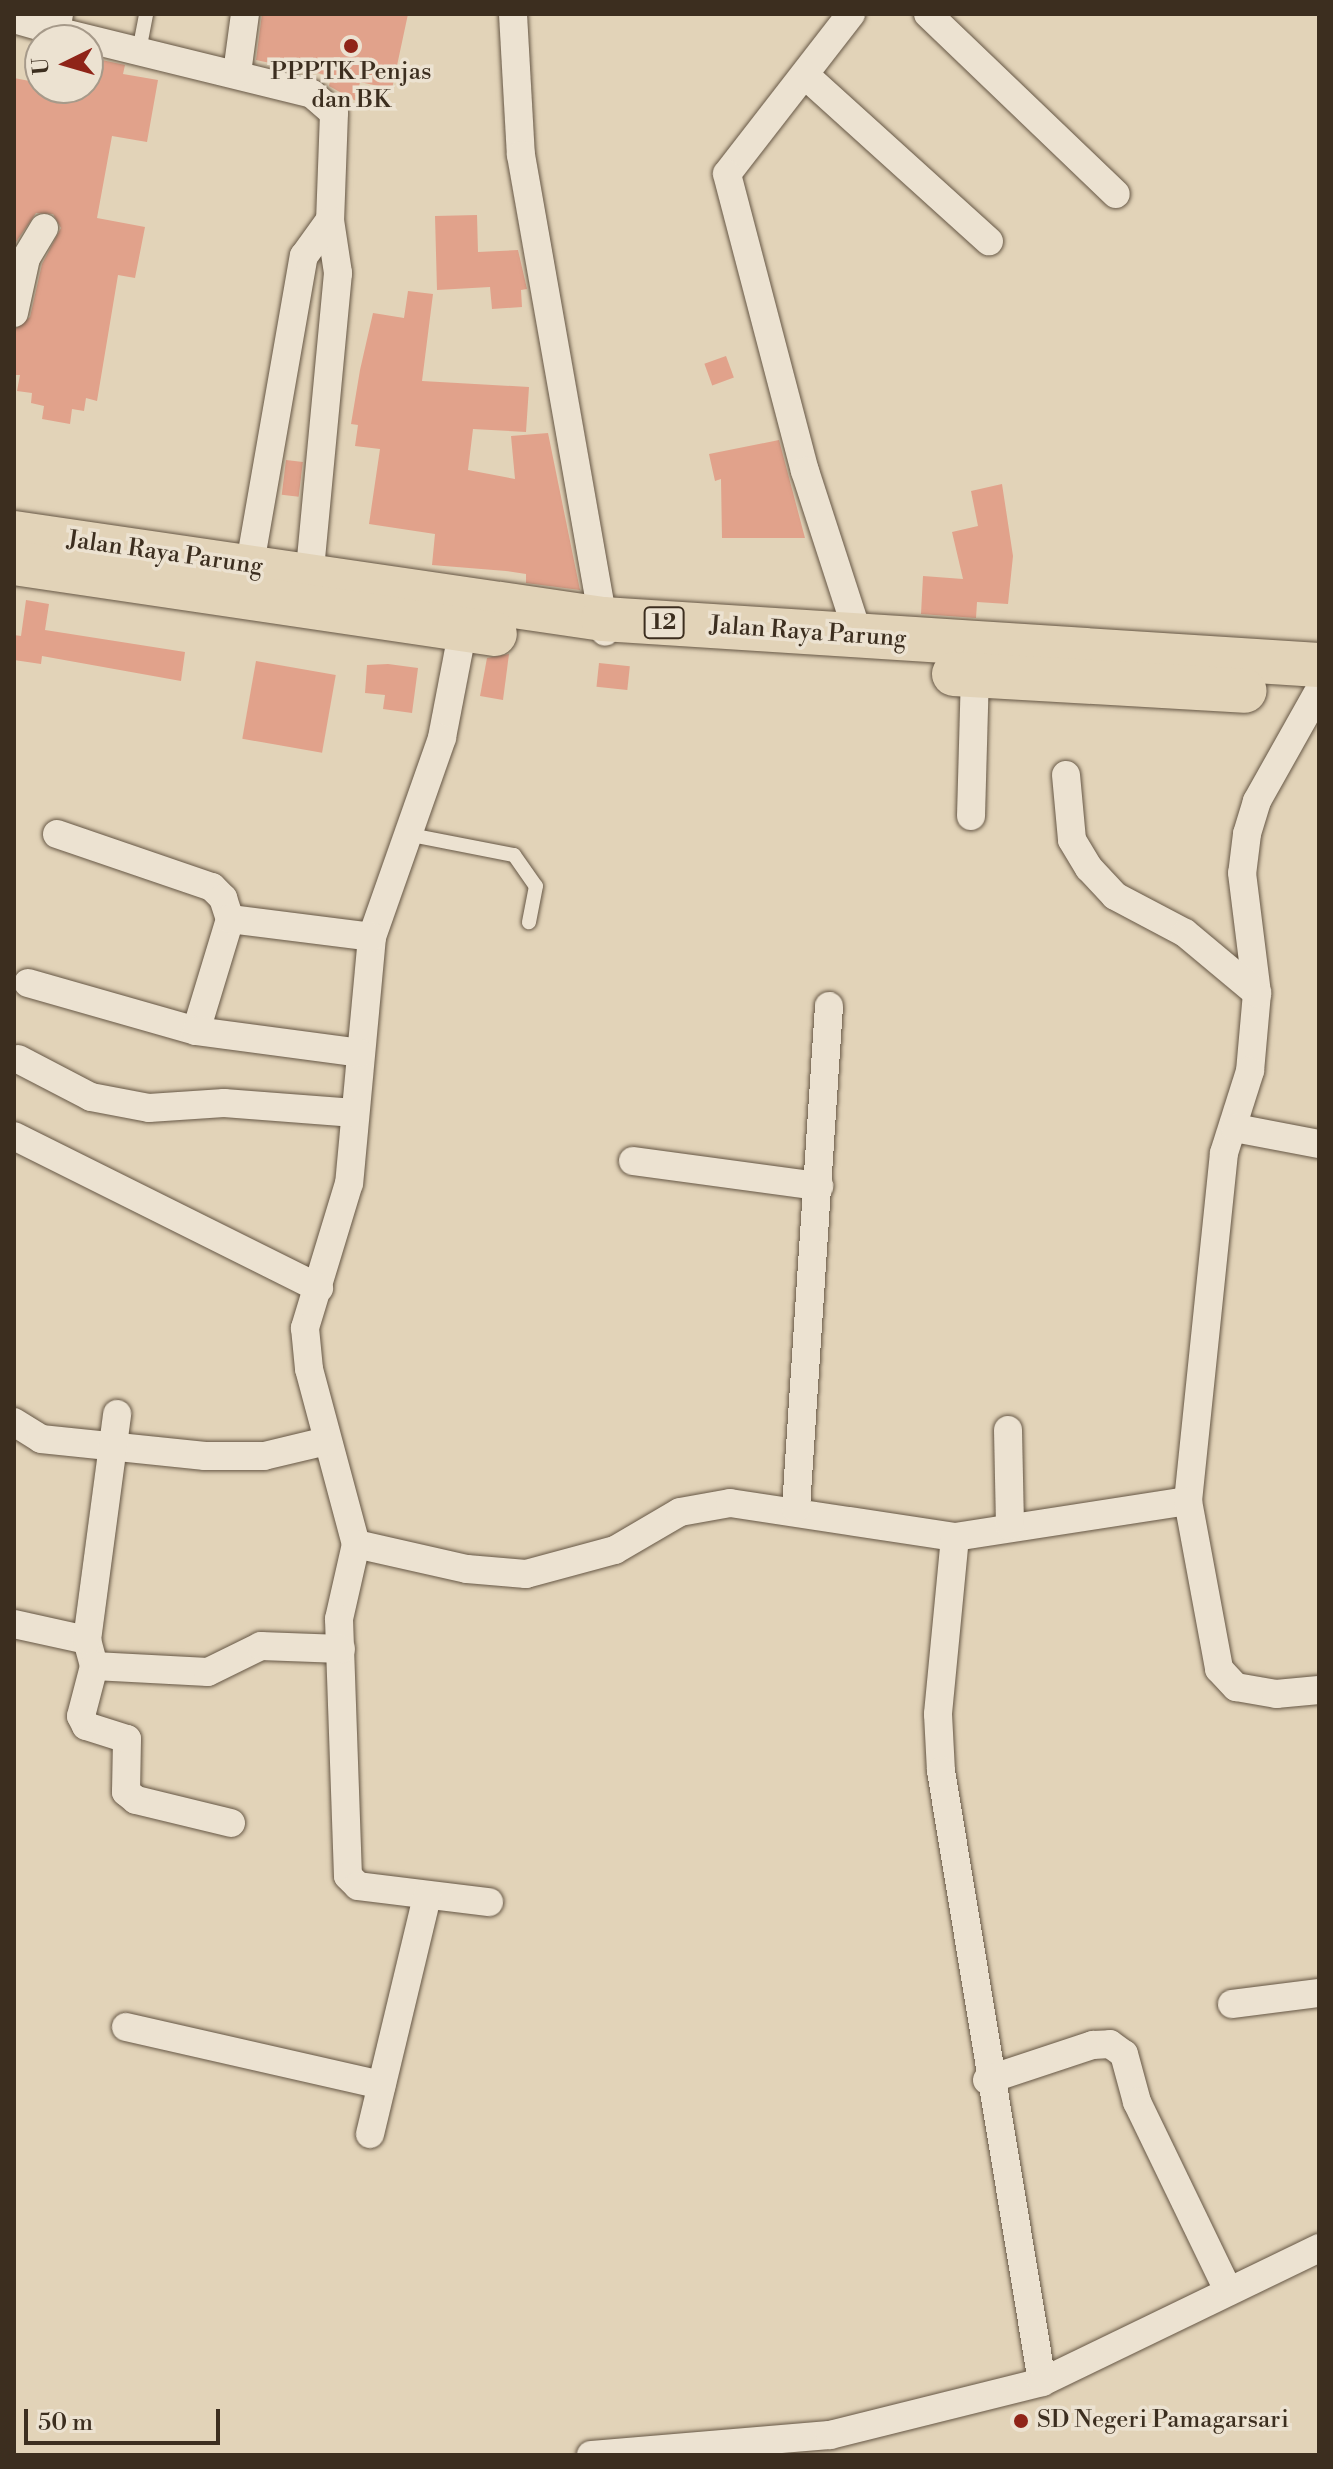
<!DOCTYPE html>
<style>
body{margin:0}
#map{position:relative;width:1333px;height:2469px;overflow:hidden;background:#e2d3b8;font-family:"Libre Bodoni",serif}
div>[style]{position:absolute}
.building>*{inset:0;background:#e1a28b;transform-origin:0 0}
.roads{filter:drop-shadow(0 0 2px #665745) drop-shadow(0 0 2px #665745)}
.lane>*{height:14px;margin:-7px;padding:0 7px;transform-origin:7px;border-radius:7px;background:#ece2d1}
.street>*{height:28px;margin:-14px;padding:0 14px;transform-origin:14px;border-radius:14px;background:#ece2d1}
.highway>*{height:44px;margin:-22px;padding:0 22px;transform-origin:22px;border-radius:22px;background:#e2d3b8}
.dots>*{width:22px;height:22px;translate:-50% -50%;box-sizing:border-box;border:4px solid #ece2d1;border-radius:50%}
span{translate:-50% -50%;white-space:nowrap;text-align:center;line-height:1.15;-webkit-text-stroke:7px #ece2d1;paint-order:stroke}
.shield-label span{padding:2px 6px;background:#ece2d1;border:2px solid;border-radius:6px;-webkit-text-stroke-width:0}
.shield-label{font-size:22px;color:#3c2e1f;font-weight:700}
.poi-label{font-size:24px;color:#3c2e1f}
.left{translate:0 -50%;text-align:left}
.street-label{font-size:24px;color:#3c2e1f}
.frame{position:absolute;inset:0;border:16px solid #3c2e1f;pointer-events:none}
.north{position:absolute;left:24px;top:24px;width:80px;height:80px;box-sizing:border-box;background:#ece2d1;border:2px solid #a69a8a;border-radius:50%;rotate:265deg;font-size:22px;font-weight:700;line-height:32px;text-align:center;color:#3c2e1f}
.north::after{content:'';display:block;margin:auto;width:28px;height:36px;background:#8f2418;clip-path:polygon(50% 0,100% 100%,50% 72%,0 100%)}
.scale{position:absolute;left:24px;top:2409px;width:196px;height:36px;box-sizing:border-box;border:4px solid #3c2e1f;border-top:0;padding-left:10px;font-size:24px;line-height:28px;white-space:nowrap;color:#3c2e1f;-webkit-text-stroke:6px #ece2d1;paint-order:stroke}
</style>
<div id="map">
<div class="building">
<div style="clip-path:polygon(262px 14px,408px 14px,392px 89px,360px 82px,356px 101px,329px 86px,331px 76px,256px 60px)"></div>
<div style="clip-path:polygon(88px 57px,125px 65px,123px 74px,158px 80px,147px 142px,112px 136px,97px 218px,145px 227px,135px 278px,118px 275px,97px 401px,86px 398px,84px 411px,72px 409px,70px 424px,42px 419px,44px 406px,31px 403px,32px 393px,17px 391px,20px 375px,14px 375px,14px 330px,30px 317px,42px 264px,61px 228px,53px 214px,36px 213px,14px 245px,14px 78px,40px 83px,40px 88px,88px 88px)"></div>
<div style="clip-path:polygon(477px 215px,478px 252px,518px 250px,527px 289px,521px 290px,522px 307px,492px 309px,490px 287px,437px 290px,435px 216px)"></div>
<div style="clip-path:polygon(408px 291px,433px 294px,422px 381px,529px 387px,526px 432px,473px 429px,468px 470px,515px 479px,511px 436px,548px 433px,580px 590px,526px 583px,526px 574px,506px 571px,432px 565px,435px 534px,369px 524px,380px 449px,355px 446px,358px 425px,351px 424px,360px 370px,373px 313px,404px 318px)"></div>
<div style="left:726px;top:356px;width:23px;height:23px;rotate:70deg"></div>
<div style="clip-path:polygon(779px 440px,805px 538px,722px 538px,721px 479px,715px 481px,709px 454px)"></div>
<div style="left:286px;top:460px;width:17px;height:35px;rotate:7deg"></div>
<div style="clip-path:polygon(1002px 484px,1013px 556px,1008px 604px,977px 602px,976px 618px,921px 614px,923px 576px,963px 579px,952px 532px,978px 526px,971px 491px)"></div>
<div style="clip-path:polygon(26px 600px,49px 604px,45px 630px,185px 652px,181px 681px,42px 656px,41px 664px,14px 660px,14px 635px,21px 636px)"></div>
<div style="clip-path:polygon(509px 654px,503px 700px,480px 696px,487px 658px)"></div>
<div style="left:256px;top:661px;width:81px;height:79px;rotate:10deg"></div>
<div style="left:599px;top:663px;width:31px;height:24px;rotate:6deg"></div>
<div style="clip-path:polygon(388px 664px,418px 668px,412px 713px,383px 709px,385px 695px,365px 693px,367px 665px)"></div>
</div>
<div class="roads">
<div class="lane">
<div style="left:139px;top:51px;width:38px;rotate:-79deg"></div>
<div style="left:411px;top:835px;width:105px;rotate:11deg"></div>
<div style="left:514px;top:855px;width:38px;rotate:55deg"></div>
<div style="left:536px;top:886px;width:37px;rotate:101deg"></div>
</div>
<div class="street">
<div style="left:59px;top:14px;width:17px;rotate:100deg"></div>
<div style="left:56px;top:31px;width:264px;rotate:13.8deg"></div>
<div style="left:312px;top:94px;width:29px;rotate:41deg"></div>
<div style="left:334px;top:113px;width:107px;rotate:92.1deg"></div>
<div style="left:330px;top:220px;width:54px;rotate:81.4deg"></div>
<div style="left:338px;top:273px;width:318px;rotate:95.4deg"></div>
<div style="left:513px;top:14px;width:141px;rotate:86.8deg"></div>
<div style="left:521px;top:155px;width:484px;rotate:80deg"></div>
<div style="left:851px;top:14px;width:202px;rotate:127.8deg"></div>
<div style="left:727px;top:174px;width:307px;rotate:75.3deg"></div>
<div style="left:805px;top:471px;width:175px;rotate:72deg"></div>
<div style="left:928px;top:14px;width:260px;rotate:43.8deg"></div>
<div style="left:14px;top:19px;width:44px;rotate:15.9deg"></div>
<div style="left:237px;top:73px;width:60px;rotate:-82.3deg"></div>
<div style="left:805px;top:75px;width:248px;rotate:42.1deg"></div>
<div style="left:14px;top:313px;width:56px;rotate:-77.7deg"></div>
<div style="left:26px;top:258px;width:35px;rotate:-59deg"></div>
<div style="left:247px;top:581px;width:330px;rotate:-80.1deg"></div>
<div style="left:304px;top:256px;width:44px;rotate:-54.2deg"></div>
<div style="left:466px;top:613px;width:127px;rotate:100.9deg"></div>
<div style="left:442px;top:738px;width:211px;rotate:109.4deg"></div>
<div style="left:372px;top:937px;width:247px;rotate:95.3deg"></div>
<div style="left:349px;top:1183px;width:152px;rotate:106.9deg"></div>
<div style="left:305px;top:1328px;width:41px;rotate:84.4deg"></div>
<div style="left:309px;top:1369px;width:181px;rotate:75deg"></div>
<div style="left:356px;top:1544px;width:114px;rotate:12.7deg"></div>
<div style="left:467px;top:1569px;width:59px;rotate:4.8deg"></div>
<div style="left:526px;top:1574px;width:92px;rotate:-15.1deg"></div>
<div style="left:615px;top:1550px;width:75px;rotate:-30.3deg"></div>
<div style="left:680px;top:1512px;width:51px;rotate:-10.2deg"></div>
<div style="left:730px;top:1503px;width:228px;rotate:8.6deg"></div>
<div style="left:955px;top:1537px;width:236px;rotate:-8.8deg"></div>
<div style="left:1317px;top:694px;width:123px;rotate:119.3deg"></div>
<div style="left:1257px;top:801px;width:34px;rotate:107deg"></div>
<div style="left:1247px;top:834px;width:39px;rotate:97deg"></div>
<div style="left:1242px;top:873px;width:121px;rotate:82.9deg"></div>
<div style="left:1257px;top:993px;width:78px;rotate:95.1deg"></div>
<div style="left:1250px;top:1071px;width:86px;rotate:107.6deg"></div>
<div style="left:1224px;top:1153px;width:350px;rotate:95.9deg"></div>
<div style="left:1188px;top:1501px;width:171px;rotate:79.5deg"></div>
<div style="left:1219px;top:1669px;width:25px;rotate:47deg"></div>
<div style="left:1236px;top:1687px;width:41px;rotate:9.9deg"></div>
<div style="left:1276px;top:1694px;width:43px;rotate:-5.3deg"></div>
<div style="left:1066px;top:775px;width:65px;rotate:84.7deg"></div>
<div style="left:1072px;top:840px;width:33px;rotate:59deg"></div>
<div style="left:1089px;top:868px;width:38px;rotate:47deg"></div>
<div style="left:1115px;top:896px;width:79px;rotate:27.9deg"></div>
<div style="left:1185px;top:933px;width:94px;rotate:39.8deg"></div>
<div style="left:971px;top:816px;width:141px;rotate:-88.4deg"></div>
<div style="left:57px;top:834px;width:164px;rotate:18.9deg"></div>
<div style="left:212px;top:887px;width:16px;rotate:45deg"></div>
<div style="left:223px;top:898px;width:22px;rotate:72deg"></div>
<div style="left:230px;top:919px;width:117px;rotate:106.9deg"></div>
<div style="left:230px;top:919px;width:143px;rotate:7.2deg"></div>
<div style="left:28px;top:983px;width:175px;rotate:15.9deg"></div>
<div style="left:196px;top:1031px;width:165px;rotate:7.6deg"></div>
<div style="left:18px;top:1059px;width:82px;rotate:27.5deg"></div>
<div style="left:91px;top:1097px;width:59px;rotate:10.7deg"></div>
<div style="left:149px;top:1108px;width:75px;rotate:-3.8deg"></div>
<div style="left:224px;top:1103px;width:131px;rotate:4.4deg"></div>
<div style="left:1235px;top:1128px;width:86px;rotate:10.8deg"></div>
<div style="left:14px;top:1136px;width:341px;rotate:26.5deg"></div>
<div style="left:633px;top:1161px;width:188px;rotate:7.7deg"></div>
<div style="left:14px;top:1422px;width:32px;rotate:32deg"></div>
<div style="left:41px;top:1439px;width:165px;rotate:5.9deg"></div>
<div style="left:205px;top:1456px;width:59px"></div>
<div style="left:264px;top:1456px;width:65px;rotate:-13.4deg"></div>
<div style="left:1008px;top:1430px;width:96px;rotate:88.8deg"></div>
<div style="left:796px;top:1508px;width:503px;rotate:-86.24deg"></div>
<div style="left:955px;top:1537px;width:178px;rotate:95.5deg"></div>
<div style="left:938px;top:1714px;width:57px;rotate:87deg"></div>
<div style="left:941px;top:1771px;width:619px;rotate:80.61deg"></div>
<div style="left:356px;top:1544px;width:77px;rotate:102.8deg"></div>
<div style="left:339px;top:1619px;width:257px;rotate:88deg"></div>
<div style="left:348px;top:1876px;width:14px;rotate:45deg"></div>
<div style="left:358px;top:1886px;width:132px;rotate:7deg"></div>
<div style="left:14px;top:1624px;width:75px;rotate:12.4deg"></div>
<div style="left:94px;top:1666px;width:27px;rotate:-105deg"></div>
<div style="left:87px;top:1640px;width:228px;rotate:-82.4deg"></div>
<div style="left:231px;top:1823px;width:98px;rotate:-166.4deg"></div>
<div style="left:136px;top:1800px;width:13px;rotate:-141deg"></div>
<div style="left:126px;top:1792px;width:53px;rotate:-88.9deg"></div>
<div style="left:127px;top:1739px;width:43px;rotate:-162.4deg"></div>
<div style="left:86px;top:1726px;width:11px;rotate:-117deg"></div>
<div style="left:81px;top:1716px;width:52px;rotate:-75.4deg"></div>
<div style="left:94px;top:1666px;width:114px;rotate:3deg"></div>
<div style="left:208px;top:1672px;width:59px;rotate:-26.1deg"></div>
<div style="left:261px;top:1646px;width:80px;rotate:2.1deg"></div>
<div style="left:1232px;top:2004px;width:88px;rotate:-7.2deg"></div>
<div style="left:126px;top:2027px;width:262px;rotate:12.8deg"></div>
<div style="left:987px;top:2080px;width:112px;rotate:-18.3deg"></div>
<div style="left:1093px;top:2045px;width:17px;rotate:-3deg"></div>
<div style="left:1110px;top:2044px;width:17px;rotate:36deg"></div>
<div style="left:1124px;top:2054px;width:50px;rotate:74.8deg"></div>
<div style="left:1137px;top:2102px;width:207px;rotate:64.2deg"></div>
<div style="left:370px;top:2134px;width:245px;rotate:-76.5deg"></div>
<div style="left:591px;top:2455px;width:240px;rotate:-4.8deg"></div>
<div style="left:830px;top:2435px;width:219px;rotate:-14deg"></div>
<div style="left:1042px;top:2382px;width:308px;rotate:-25.8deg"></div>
</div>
<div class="highway">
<div style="left:14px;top:533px;width:595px;rotate:8.31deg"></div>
<div style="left:603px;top:619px;width:717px;rotate:3.68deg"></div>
<div style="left:14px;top:563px;width:486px;rotate:8.4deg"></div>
<div style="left:954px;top:674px;width:291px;rotate:3.3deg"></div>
</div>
</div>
<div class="dots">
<div style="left:351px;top:46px;background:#8f2418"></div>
<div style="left:1021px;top:2421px;background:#8f2418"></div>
</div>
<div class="shield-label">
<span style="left:664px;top:623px">12</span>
</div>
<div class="poi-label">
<span style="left:351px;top:87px">PPPTK Penjas<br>dan BK</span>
<span class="left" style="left:1037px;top:2421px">SD Negeri Pamagarsari</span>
</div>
<div class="street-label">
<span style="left:165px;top:554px;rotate:8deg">Jalan Raya Parung</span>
<span style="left:808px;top:633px;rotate:4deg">Jalan Raya Parung</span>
</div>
<div class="frame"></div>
<div class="north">U</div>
<div class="scale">50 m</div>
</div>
